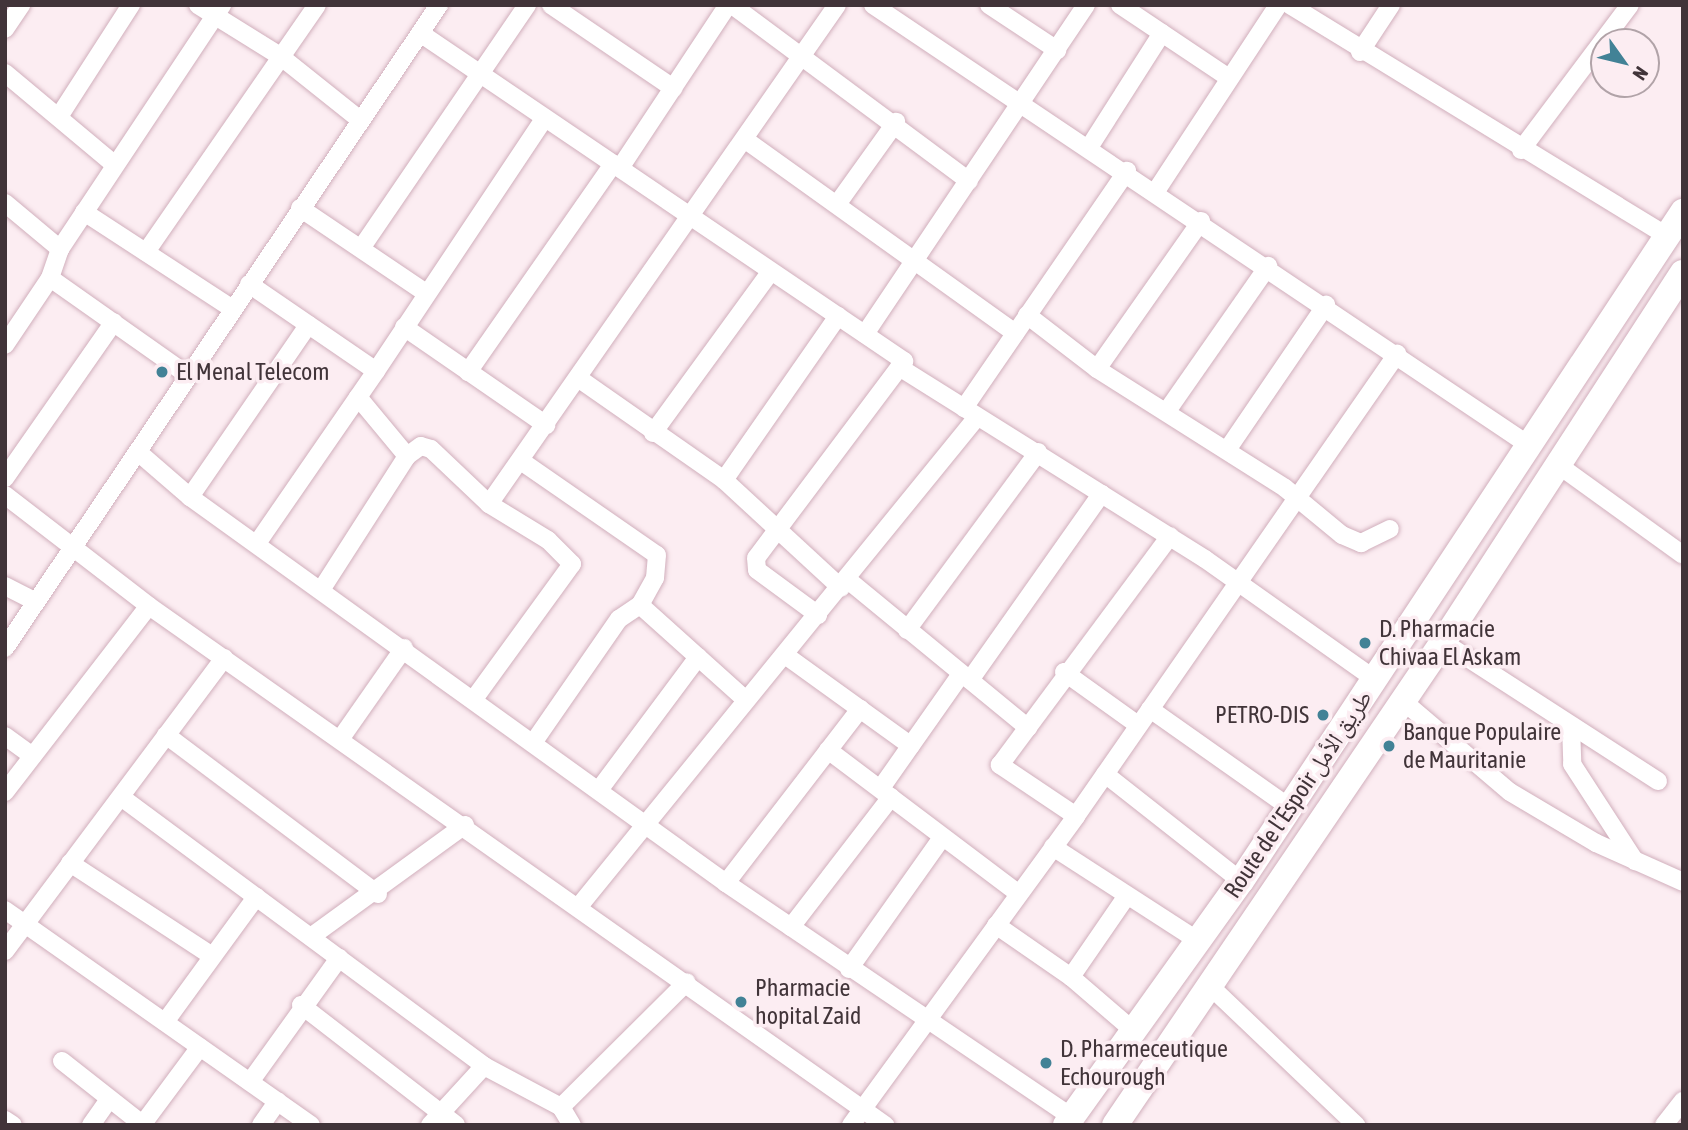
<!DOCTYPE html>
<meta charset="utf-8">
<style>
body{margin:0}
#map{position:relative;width:1688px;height:1130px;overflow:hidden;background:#fcedf2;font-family:"Asap Condensed","Noto Naskh Arabic",sans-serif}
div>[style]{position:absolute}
.roads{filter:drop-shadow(0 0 2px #d1afbc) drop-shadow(0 0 2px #d1afbc)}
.minor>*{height:18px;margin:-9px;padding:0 9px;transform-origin:9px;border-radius:9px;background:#fff}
.highway>*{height:26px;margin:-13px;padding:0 13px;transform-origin:13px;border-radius:13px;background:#fff}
.dots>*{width:19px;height:19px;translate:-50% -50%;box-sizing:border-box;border:4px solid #fcedf2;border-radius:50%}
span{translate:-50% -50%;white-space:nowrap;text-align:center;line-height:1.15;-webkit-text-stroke:7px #fcedf2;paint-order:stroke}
.poi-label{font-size:24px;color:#413439}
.left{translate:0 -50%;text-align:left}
.right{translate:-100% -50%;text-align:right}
.street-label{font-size:24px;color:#413439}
.frame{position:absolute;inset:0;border:7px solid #413439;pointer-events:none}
.north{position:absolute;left:1590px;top:28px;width:70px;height:70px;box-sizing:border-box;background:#fcedf2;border:2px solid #b1a3a8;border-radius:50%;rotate:124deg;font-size:19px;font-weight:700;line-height:28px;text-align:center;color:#413439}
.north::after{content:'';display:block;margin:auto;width:24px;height:32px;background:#428296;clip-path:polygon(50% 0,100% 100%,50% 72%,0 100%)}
</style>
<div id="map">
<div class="roads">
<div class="minor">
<div style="left:198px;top:5px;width:97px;rotate:31.9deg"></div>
<div style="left:280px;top:56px;width:101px;rotate:38.6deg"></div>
<div style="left:551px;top:5px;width:148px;rotate:34.2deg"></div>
<div style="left:732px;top:5px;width:295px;rotate:36.6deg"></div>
<div style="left:873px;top:5px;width:791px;rotate:33.87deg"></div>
<div style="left:989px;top:5px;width:82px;rotate:33.5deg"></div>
<div style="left:1120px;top:5px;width:131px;rotate:33.8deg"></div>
<div style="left:1290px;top:5px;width:442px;rotate:31.5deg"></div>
<div style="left:5px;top:29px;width:29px;rotate:-56deg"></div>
<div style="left:420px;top:33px;width:585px;rotate:34.12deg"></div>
<div style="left:904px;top:361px;width:246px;rotate:126.9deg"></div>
<div style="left:756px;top:558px;width:12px;rotate:85deg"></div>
<div style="left:757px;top:570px;width:76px;rotate:36.4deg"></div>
<div style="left:1360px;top:52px;width:56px;rotate:-56.6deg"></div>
<div style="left:5px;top:73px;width:143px;rotate:39.9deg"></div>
<div style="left:60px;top:115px;width:131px;rotate:-57.2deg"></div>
<div style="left:747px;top:141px;width:330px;rotate:35.6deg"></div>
<div style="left:1090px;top:146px;width:134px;rotate:-57.5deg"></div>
<div style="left:1521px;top:150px;width:181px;rotate:-53.1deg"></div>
<div style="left:620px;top:168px;width:196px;rotate:-56.5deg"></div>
<div style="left:1156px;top:191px;width:222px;rotate:-56.7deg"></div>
<div style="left:5px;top:203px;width:72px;rotate:39.9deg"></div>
<div style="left:838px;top:203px;width:100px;rotate:-54.4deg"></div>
<div style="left:300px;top:208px;width:152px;rotate:34deg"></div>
<div style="left:84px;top:212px;width:178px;rotate:33.1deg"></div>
<div style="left:362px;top:247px;width:293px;rotate:-55.7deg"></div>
<div style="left:146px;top:252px;width:300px;rotate:-55.3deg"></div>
<div style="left:249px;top:284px;width:154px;rotate:34.4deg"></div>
<div style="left:376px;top:371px;width:304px;rotate:-56.3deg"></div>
<div style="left:1027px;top:315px;width:88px;rotate:37.6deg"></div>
<div style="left:1097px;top:369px;width:222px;rotate:32.3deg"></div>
<div style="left:1285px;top:488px;width:74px;rotate:39.5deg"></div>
<div style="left:1342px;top:535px;width:21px;rotate:23deg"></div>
<div style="left:1361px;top:543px;width:32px;rotate:-26deg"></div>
<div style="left:404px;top:327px;width:173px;rotate:34.6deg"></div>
<div style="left:865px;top:334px;width:396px;rotate:-56.1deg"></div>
<div style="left:5px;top:345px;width:81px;rotate:-56.1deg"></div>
<div style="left:899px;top:367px;width:361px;rotate:32.1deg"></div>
<div style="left:1205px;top:559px;width:209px;rotate:35.3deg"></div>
<div style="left:1097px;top:369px;width:181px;rotate:-54.9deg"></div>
<div style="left:468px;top:372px;width:254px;rotate:-55.1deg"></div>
<div style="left:189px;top:376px;width:170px;rotate:-144.8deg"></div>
<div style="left:50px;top:278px;width:31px;rotate:-71deg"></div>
<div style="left:60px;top:249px;width:293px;rotate:-56.4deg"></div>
<div style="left:578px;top:378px;width:178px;rotate:34.9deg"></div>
<div style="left:724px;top:480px;width:159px;rotate:42.7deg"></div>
<div style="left:358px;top:397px;width:77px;rotate:50.3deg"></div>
<div style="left:964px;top:408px;width:288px;rotate:-55.5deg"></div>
<div style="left:1167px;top:411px;width:177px;rotate:-55.1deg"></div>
<div style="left:653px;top:433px;width:200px;rotate:-53.9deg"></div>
<div style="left:1227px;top:450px;width:176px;rotate:-55.7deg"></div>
<div style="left:138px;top:452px;width:69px;rotate:40.9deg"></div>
<div style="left:190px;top:497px;width:661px;rotate:35.76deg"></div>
<div style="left:726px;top:883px;width:418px;rotate:34.1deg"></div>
<div style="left:521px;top:461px;width:165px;rotate:34.7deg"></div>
<div style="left:657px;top:555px;width:23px;rotate:95deg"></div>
<div style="left:655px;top:578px;width:31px;rotate:119deg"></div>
<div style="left:1557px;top:464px;width:155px;rotate:35.8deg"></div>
<div style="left:5px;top:478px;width:190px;rotate:-55.1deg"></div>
<div style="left:724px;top:480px;width:200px;rotate:-55.2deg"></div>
<div style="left:5px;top:495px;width:182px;rotate:37.6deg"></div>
<div style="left:149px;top:606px;width:901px;rotate:35.19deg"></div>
<div style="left:190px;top:497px;width:209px;rotate:-55.5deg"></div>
<div style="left:489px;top:504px;width:608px;rotate:-55.11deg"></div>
<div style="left:258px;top:542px;width:208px;rotate:-55.4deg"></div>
<div style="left:848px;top:580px;width:233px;rotate:39.4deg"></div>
<div style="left:5px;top:586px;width:33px;rotate:27deg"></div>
<div style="left:323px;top:587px;width:156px;rotate:-57.3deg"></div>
<div style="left:407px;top:456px;width:17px;rotate:-36deg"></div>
<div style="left:421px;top:446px;width:10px;rotate:17deg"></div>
<div style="left:431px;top:449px;width:80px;rotate:43.5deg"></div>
<div style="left:489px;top:504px;width:69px;rotate:31.4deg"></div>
<div style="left:548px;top:540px;width:34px;rotate:45deg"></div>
<div style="left:572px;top:564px;width:167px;rotate:126deg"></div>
<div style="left:907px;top:630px;width:221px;rotate:-53.6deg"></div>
<div style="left:1443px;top:642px;width:256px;rotate:32.9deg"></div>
<div style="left:5px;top:648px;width:776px;rotate:-55.98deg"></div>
<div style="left:785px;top:655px;width:155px;rotate:35.8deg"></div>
<div style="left:1064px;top:672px;width:91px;rotate:35.6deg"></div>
<div style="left:970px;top:680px;width:228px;rotate:-54.8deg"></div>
<div style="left:1403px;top:701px;width:140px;rotate:40.4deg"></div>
<div style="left:1510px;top:792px;width:100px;rotate:30.7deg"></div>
<div style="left:1596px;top:843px;width:95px;rotate:24.1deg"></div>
<div style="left:1150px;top:709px;width:170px;rotate:35.2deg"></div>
<div style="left:1571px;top:726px;width:38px;rotate:88deg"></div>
<div style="left:1572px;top:764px;width:116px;rotate:57deg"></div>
<div style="left:166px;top:735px;width:265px;rotate:36.9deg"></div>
<div style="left:5px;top:736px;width:34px;rotate:36deg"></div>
<div style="left:341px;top:738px;width:110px;rotate:-55deg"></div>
<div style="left:533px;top:743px;width:151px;rotate:-55.3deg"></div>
<div style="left:619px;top:619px;width:25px;rotate:-34deg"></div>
<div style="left:640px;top:605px;width:142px;rotate:41.9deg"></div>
<div style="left:828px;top:750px;width:239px;rotate:37deg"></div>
<div style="left:1105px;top:774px;width:173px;rotate:38.2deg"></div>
<div style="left:881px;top:788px;width:139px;rotate:-54.9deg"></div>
<div style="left:599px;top:790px;width:166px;rotate:-53.3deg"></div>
<div style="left:5px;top:792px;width:235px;rotate:-52.3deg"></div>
<div style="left:121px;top:797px;width:452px;rotate:36.5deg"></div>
<div style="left:484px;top:1066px;width:87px;rotate:28deg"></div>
<div style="left:561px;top:1107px;width:21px;rotate:59deg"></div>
<div style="left:1076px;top:816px;width:92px;rotate:-146.1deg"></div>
<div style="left:1000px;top:765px;width:285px;rotate:-53.4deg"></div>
<div style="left:1053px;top:847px;width:171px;rotate:32.9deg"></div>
<div style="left:70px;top:863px;width:166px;rotate:33.2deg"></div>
<div style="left:726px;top:883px;width:220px;rotate:-52.4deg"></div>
<div style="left:580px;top:905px;width:629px;rotate:-50.87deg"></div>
<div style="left:5px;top:910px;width:374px;rotate:35.1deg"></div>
<div style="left:996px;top:925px;width:91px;rotate:34.7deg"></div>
<div style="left:1071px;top:977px;width:97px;rotate:-55.5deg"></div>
<div style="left:791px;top:927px;width:164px;rotate:-52.4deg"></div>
<div style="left:312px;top:936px;width:189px;rotate:-36deg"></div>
<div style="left:5px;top:951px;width:366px;rotate:-53.2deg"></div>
<div style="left:849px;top:969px;width:159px;rotate:-54.7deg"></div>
<div style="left:1071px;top:977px;width:84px;rotate:40.7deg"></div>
<div style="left:1210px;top:986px;width:202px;rotate:43.6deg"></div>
<div style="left:301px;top:1005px;width:196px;rotate:37.7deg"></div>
<div style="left:165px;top:1022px;width:155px;rotate:-53.9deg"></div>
<div style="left:62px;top:1061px;width:102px;rotate:38.2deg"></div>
<div style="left:250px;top:1082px;width:153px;rotate:-54.3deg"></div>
<div style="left:561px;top:1107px;width:177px;rotate:-44.8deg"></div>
<div style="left:5px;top:1120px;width:9px;rotate:32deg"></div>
<div style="left:91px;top:1125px;width:28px;rotate:-55deg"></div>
<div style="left:142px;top:1125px;width:97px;rotate:-53.4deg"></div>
<div style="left:261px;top:1125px;width:29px;rotate:-55deg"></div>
<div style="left:430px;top:1125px;width:80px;rotate:-47.5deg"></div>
<div style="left:851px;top:1125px;width:382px;rotate:-53.9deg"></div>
<div style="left:1076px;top:816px;width:563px;rotate:-55.21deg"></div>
<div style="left:1664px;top:1125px;width:31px;rotate:-52deg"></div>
</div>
<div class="highway">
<div style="left:1066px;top:1125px;width:300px;rotate:-54.4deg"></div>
<div style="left:1241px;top:881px;width:802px;rotate:-56.55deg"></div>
<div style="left:1115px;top:1125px;width:584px;rotate:-55.82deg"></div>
<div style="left:1443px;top:642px;width:440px;rotate:-57deg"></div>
</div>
</div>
<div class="dots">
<div style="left:162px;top:372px;background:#428296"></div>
<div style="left:1365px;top:643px;background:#428296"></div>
<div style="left:1323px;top:715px;background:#428296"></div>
<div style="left:1389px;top:746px;background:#428296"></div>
<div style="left:741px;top:1002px;background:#428296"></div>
<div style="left:1046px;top:1063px;background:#428296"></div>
</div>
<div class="poi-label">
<span class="left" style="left:176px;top:372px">El Menal Telecom</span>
<span class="left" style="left:1379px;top:643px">D. Pharmacie<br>Chivaa El Askam</span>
<span class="right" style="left:1309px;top:715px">PETRO-DIS</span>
<span class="left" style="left:1403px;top:746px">Banque Populaire<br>de Mauritanie</span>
<span class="left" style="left:755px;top:1002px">Pharmacie<br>hopital Zaid</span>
<span class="left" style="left:1060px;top:1063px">D. Pharmeceutique<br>Echourough</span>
</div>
<div class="street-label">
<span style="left:1298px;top:794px;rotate:-56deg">Route de l’Espoir طريق الأمل</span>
</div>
<div class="frame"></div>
<div class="north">N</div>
</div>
